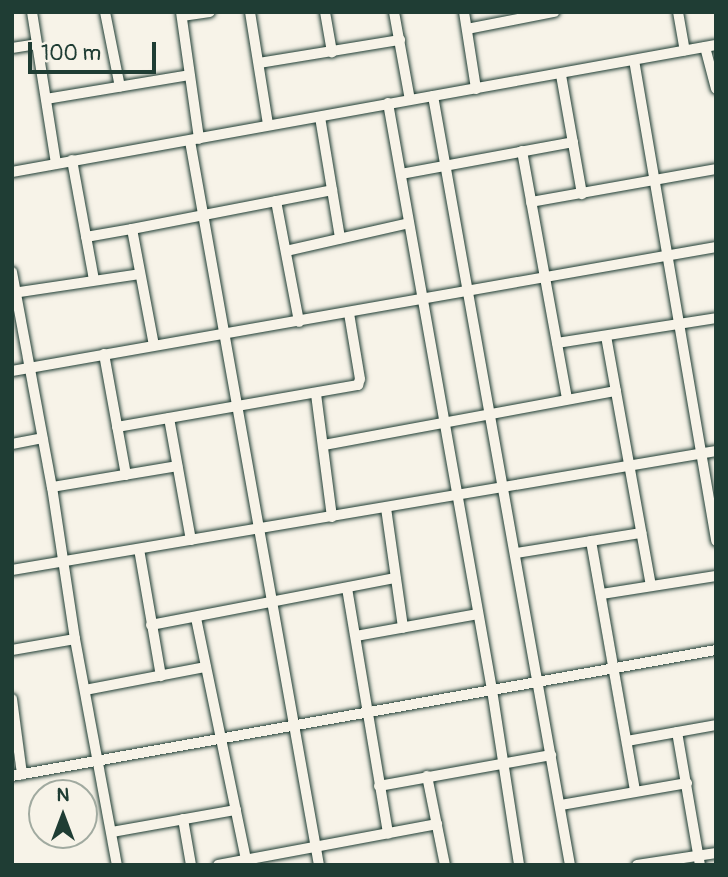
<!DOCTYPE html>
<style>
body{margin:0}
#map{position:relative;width:728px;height:877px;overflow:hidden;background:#f7f3e8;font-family:Pangolin,sans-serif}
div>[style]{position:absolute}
.roads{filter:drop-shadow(0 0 2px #1f3d34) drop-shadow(0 0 2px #1f3d34)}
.minor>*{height:10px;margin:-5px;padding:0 5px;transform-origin:5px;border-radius:5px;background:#f7f3e8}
span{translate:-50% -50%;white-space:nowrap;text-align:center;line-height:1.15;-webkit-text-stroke:6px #f7f3e8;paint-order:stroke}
.frame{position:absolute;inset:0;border:14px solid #1f3d34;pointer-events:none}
.north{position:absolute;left:28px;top:779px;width:70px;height:70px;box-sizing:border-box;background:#f7f3e8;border:2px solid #a1aaa0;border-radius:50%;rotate:0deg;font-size:19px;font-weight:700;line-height:28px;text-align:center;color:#1f3d34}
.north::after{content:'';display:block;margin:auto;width:24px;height:32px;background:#1f3d34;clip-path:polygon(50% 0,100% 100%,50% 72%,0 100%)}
.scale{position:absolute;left:28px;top:42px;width:128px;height:32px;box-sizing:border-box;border:4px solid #1f3d34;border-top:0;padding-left:9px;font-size:21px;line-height:24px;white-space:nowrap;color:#1f3d34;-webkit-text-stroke:5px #f7f3e8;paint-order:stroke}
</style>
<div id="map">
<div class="roads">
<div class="minor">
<div style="left:32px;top:12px;width:153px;rotate:81deg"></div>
<div style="left:105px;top:12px;width:76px;rotate:78.7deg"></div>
<div style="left:181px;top:12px;width:128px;rotate:81.9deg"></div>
<div style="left:250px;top:12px;width:114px;rotate:80.9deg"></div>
<div style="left:325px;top:12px;width:41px;rotate:80.1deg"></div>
<div style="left:394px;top:12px;width:89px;rotate:79.7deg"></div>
<div style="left:464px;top:12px;width:78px;rotate:81.1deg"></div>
<div style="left:678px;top:12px;width:39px;rotate:80deg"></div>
<div style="left:182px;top:16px;width:28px;rotate:-8deg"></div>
<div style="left:467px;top:29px;width:89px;rotate:-11.1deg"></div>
<div style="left:705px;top:47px;width:43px;rotate:75.3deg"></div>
<div style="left:12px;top:48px;width:25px;rotate:-9deg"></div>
<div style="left:634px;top:60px;width:488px;rotate:80.3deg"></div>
<div style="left:259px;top:63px;width:143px;rotate:-9.3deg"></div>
<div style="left:561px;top:75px;width:121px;rotate:80deg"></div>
<div style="left:433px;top:96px;width:781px;rotate:79.9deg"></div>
<div style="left:46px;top:99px;width:145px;rotate:-9.5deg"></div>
<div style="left:388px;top:103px;width:596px;rotate:79.95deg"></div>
<div style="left:492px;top:690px;width:177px;rotate:81.2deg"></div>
<div style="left:320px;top:117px;width:123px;rotate:80.6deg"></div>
<div style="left:190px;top:141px;width:735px;rotate:79.9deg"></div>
<div style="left:522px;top:151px;width:251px;rotate:79.7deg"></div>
<div style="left:72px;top:160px;width:122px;rotate:79.6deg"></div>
<div style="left:12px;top:172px;width:715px;rotate:-10.23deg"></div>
<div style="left:401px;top:174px;width:175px;rotate:-10.5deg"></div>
<div style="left:276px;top:201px;width:123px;rotate:79.2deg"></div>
<div style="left:531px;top:202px;width:188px;rotate:-10.1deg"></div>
<div style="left:132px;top:229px;width:204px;rotate:-11deg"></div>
<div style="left:86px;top:237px;width:47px;rotate:-9.9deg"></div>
<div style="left:132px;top:229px;width:118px;rotate:79.3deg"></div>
<div style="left:286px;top:251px;width:126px;rotate:-12.8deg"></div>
<div style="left:12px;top:272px;width:219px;rotate:79.5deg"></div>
<div style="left:52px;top:487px;width:154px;rotate:81.4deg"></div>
<div style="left:75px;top:639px;width:230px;rotate:79.5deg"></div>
<div style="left:13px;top:293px;width:128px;rotate:-8.5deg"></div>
<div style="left:606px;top:336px;width:254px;rotate:79.8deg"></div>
<div style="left:557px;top:343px;width:161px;rotate:-8.9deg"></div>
<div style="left:104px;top:354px;width:123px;rotate:79.7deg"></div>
<div style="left:12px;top:371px;width:715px;rotate:-9.99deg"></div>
<div style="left:316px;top:394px;width:124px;rotate:82.6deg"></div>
<div style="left:169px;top:418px;width:124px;rotate:79.8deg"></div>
<div style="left:117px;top:427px;width:245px;rotate:-9.9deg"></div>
<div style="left:358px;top:385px;width:6px;rotate:-72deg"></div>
<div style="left:360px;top:379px;width:67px;rotate:-99.5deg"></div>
<div style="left:12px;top:444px;width:31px;rotate:-11deg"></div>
<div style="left:324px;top:445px;width:297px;rotate:-10.5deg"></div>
<div style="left:52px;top:487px;width:127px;rotate:-9.5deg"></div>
<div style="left:386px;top:508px;width:121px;rotate:81.9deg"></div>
<div style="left:591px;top:541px;width:254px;rotate:80deg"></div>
<div style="left:139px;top:549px;width:129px;rotate:80.2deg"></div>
<div style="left:516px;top:553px;width:127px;rotate:-9.1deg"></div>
<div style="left:12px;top:570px;width:714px;rotate:-9.59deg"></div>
<div style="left:347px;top:588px;width:249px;rotate:80.5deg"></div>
<div style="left:602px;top:594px;width:115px;rotate:-9deg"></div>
<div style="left:196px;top:618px;width:247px;rotate:78.3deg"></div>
<div style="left:151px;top:625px;width:249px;rotate:-10.9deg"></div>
<div style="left:356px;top:636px;width:124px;rotate:-10.2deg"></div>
<div style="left:12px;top:650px;width:64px;rotate:-9.9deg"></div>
<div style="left:85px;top:690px;width:123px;rotate:-10.8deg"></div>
<div style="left:12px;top:699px;width:76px;rotate:82.4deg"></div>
<div style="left:677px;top:732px;width:135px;rotate:80.2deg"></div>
<div style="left:627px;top:741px;width:90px;rotate:-10.2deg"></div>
<div style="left:12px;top:776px;width:715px;rotate:-10.15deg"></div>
<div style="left:427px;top:776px;width:91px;rotate:78.6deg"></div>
<div style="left:379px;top:786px;width:175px;rotate:-10.2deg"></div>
<div style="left:561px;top:805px;width:128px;rotate:-9.9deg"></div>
<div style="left:183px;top:819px;width:47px;rotate:80.1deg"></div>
<div style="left:112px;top:832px;width:126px;rotate:-10.1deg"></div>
<div style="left:218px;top:865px;width:223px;rotate:-10.6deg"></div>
<div style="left:637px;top:865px;width:80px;rotate:-8.6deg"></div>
</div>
</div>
<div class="frame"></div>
<div class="north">N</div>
<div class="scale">100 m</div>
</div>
